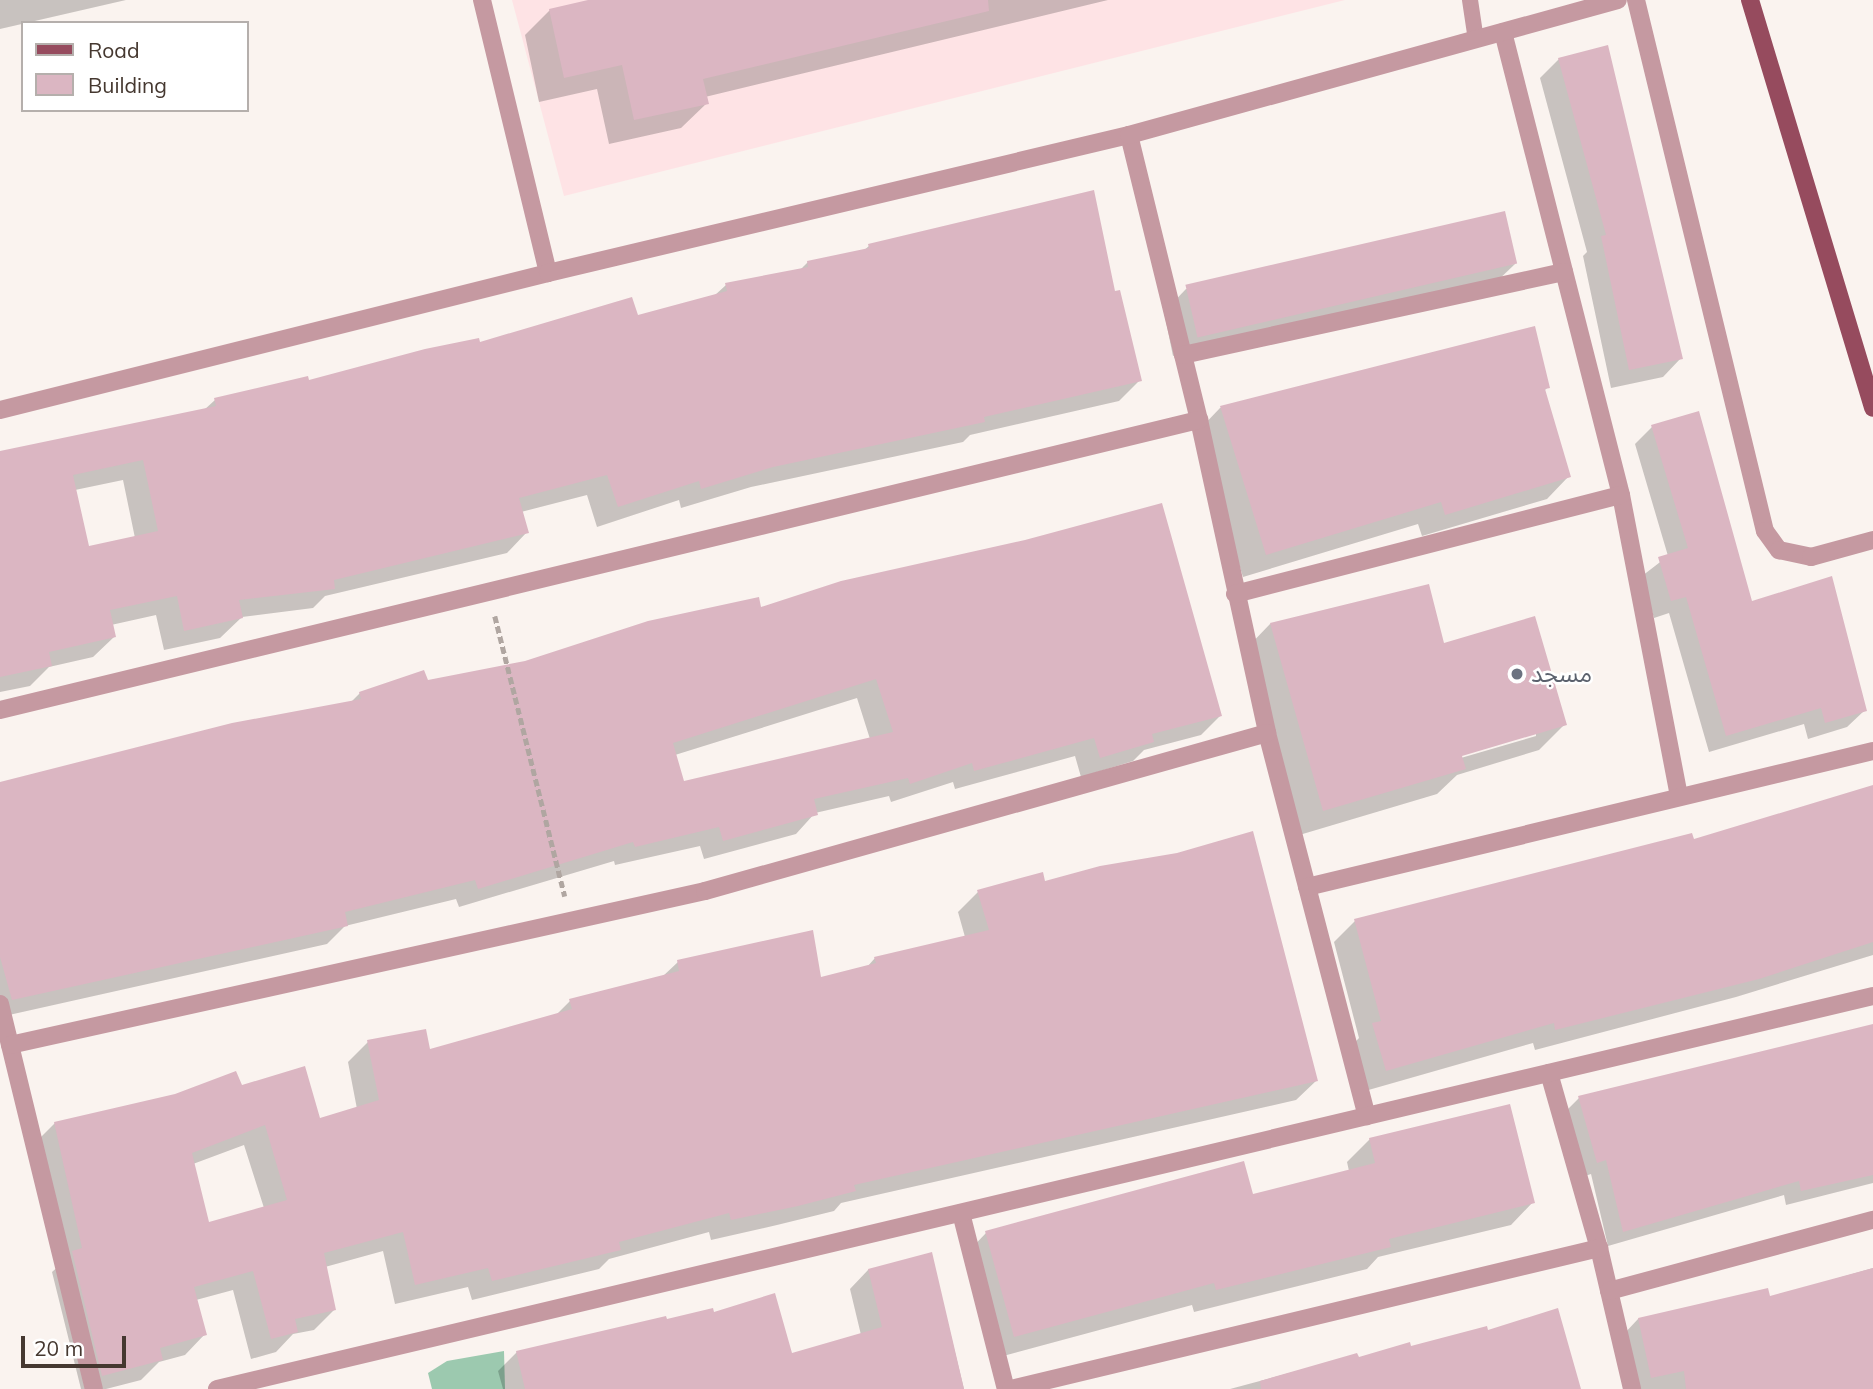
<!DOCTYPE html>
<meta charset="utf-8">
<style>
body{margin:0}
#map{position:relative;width:1873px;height:1389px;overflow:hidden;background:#faf3ef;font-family:Mulish,"Noto Sans Arabic",sans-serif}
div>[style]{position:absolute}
.education>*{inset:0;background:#fee3e5}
.forest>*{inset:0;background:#9cc9af}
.shadow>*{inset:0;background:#0003}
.building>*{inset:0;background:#dbb6c2;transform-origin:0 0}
.path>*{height:4.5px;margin-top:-2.25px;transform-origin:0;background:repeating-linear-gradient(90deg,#b0a6a1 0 7px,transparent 0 10.5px)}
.service>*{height:16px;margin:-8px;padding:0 8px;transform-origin:8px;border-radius:8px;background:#c599a1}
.minor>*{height:18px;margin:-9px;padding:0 9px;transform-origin:9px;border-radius:9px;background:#c599a1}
.primary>*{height:18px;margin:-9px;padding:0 9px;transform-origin:9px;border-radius:9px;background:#964b5e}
.dots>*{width:19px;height:19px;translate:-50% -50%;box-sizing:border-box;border:4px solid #fff;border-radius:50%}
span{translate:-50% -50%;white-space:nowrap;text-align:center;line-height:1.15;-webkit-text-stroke:5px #fff;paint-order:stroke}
.worship-label{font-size:24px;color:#5b616d}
.left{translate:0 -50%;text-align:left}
.legend{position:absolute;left:21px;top:21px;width:228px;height:91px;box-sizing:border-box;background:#fff;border:2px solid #b5afac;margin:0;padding:9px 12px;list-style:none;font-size:21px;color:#453830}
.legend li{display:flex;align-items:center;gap:14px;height:35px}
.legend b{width:35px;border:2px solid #b5afac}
.scale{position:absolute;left:21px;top:1336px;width:105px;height:32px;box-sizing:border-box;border:4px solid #453830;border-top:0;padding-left:9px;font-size:21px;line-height:24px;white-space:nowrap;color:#453830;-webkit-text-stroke:5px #fff;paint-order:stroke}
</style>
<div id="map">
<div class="education">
<div style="clip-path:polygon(512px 0,1345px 0,564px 196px)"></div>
</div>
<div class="forest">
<div style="clip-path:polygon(504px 1351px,505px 1389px,432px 1389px,428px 1373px,447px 1361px)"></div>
</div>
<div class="shadow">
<div style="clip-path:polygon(0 0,126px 0,0 29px)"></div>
<div style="clip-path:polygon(596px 0,1108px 0,705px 97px,707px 103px,681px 128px,609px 144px,597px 89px,539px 102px,525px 35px,550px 10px)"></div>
<div style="clip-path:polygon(1559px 59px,1681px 358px,1663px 377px,1611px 388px,1583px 256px,1587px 252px,1540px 78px)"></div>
<div style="clip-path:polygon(evenodd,869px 246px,1114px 293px,1140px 380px,1119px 401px,970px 435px,963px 442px,751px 487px,681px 508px,679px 500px,597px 527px,587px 495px,521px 512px,527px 532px,507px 553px,325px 596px,313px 608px,242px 617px,220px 638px,164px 650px,156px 615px,111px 625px,114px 637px,93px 657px,49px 667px,30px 686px,0 692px,0 455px,204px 410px,215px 400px,636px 317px,714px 296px,726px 285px,800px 270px,808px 262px,863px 251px,869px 246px,123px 480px,135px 538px,88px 548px,75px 490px,123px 480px)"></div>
<div style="clip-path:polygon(1515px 264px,1492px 286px,1173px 356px,1164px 312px,1186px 289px)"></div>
<div style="clip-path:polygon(1533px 328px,1548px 387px,1544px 391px,1569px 476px,1547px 499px,1422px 536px,1418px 524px,1243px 577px,1198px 431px,1220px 408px)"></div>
<div style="clip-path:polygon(1652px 427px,1751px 603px,1865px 710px,1847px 727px,1808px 739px,1804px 724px,1709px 752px,1669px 613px,1654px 618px,1642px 576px,1668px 556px,1635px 444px)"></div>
<div style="clip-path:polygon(evenodd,760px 609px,1220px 716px,1201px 735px,1144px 750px,1133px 761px,1081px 777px,1075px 756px,955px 789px,953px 782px,891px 802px,889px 796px,815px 813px,796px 834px,704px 859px,700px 846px,615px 865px,614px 861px,459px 907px,456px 899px,345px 926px,327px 944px,0 1017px,0 784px,350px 703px,360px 693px,525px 663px,760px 609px,857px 698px,870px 739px,683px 783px,675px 755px,857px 698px)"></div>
<div style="clip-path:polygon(evenodd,1270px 624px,1442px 645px,1565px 724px,1539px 750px,1457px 775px,1437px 794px,1296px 836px,1244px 651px,1270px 624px,1536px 732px,1536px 736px,1454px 760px,1453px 757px,1536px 732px)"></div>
<div style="clip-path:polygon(1873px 787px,1873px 955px,1736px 997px,1535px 1050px,1533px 1043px,1365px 1091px,1352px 1045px,1359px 1038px,1334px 942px,1355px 921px,1693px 842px)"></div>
<div style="clip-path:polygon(evenodd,1044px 884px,1317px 1080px,1296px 1100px,841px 1203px,834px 1211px,777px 1225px,711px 1240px,709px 1232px,609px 1259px,599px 1269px,472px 1300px,468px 1287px,395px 1304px,383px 1251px,325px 1267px,334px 1310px,314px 1330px,293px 1334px,276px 1352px,251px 1359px,233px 1290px,196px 1300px,205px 1334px,185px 1355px,159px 1362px,141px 1380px,106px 1389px,81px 1389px,52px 1272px,61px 1264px,35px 1143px,55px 1123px,241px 1087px,319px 1121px,357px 1109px,348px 1062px,368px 1042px,428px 1051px,555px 1016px,570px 1001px,662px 977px,678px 962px,820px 979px,867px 967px,875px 958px,965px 937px,958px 912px,978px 892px,1044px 884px,244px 1145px,264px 1208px,207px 1224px,193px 1164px,244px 1145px)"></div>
<div style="clip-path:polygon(1873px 1026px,1873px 1183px,1786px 1205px,1784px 1195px,1608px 1246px,1591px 1174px,1582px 1177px,1564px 1113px,1579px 1098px)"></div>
<div style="clip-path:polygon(1370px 1139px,1533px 1202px,1511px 1225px,1378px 1257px,1367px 1269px,1194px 1312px,1192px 1305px,992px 1359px,964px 1256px,986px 1233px,1252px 1196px,1349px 1171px,1347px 1162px)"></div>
<div style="clip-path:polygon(931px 1254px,964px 1389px,503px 1389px,498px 1371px,517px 1352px,712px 1314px,791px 1355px,861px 1335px,850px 1289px,868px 1270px)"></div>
<div style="clip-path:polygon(1873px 1268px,1873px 1389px,1636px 1389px,1623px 1335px,1638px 1319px,1769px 1298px)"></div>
<div style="clip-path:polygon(1487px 1332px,1579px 1389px,1230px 1389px,1356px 1355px,1357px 1359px)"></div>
</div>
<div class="building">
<div style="clip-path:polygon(588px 0,988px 0,989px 11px,703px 79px,709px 104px,634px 120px,622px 65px,564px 78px,549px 9px)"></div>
<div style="clip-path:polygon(1608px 45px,1683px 359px,1629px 370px,1601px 236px,1606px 235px,1558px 58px)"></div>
<div style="clip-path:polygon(evenodd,1094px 190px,1115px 291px,1120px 290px,1142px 381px,984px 417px,985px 422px,773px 467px,701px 489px,699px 481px,618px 507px,607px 475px,519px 498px,529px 533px,334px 580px,335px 589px,239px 600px,243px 618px,184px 631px,177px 596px,110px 610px,116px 637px,49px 652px,52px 666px,0 677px,0 451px,216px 406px,214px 398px,308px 376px,309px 380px,425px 349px,479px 338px,480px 342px,632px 297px,638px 315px,727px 291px,725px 283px,808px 267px,807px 261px,869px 248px,868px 244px,1094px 190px,143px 460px,158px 531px,89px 546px,73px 475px,143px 460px)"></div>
<div style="left:1505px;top:211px;width:54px;height:328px;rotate:77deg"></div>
<div style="clip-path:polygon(1535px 326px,1550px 388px,1545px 389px,1571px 477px,1445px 515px,1441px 502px,1266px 555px,1220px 406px)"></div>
<div style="clip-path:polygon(1699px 411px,1752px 601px,1832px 576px,1867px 711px,1825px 723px,1821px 708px,1726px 736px,1686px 597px,1671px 601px,1658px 557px,1688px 548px,1651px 425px)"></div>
<div style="clip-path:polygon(evenodd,1162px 503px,1222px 716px,1152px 734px,1154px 742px,1100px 758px,1094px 738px,974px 771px,972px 763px,910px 784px,908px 778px,814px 799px,818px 815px,723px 841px,719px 827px,635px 847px,633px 842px,478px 889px,475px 880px,345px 912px,348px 926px,12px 1000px,0 957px,0 782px,232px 723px,361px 699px,359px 692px,424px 670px,428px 680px,525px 661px,648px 621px,759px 597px,761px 607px,841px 581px,1025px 540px,1162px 503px,876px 679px,893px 732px,684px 781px,673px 743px,876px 679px)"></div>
<div style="clip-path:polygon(1429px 584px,1444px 643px,1535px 616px,1567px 725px,1462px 756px,1466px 769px,1323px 811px,1270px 623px)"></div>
<div style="clip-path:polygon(1873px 785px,1873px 942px,1759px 979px,1555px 1030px,1554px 1023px,1386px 1071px,1372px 1023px,1381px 1021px,1354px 919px,1692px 833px,1694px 839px)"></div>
<div style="clip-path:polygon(evenodd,1253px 831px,1318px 1081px,854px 1185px,856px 1191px,798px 1206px,731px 1220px,729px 1213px,619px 1242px,621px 1250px,492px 1281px,488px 1268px,415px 1285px,403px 1232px,324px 1253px,336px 1310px,295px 1319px,298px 1332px,271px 1339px,253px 1271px,194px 1287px,207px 1335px,160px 1348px,163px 1360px,102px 1376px,72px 1251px,82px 1248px,54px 1122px,175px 1094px,236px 1071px,242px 1085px,305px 1066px,320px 1118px,379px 1100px,367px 1040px,426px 1029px,430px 1049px,572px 1009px,569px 999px,679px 971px,677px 960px,813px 930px,821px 977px,876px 963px,874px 957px,989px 930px,977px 890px,1043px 872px,1045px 881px,1100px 866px,1177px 853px,1253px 831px,265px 1125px,287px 1200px,209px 1222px,192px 1153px,265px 1125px)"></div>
<div style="clip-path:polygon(1873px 1024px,1873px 1175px,1801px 1191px,1799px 1181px,1623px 1232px,1606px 1160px,1597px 1163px,1578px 1096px)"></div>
<div style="clip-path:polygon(1510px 1104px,1535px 1203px,1389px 1239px,1391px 1247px,1216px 1290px,1214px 1283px,1014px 1337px,985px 1231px,1244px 1161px,1253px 1194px,1375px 1163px,1369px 1138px)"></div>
<div style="clip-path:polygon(932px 1252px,964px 1389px,525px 1389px,516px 1351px,666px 1316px,667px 1319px,713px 1308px,714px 1312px,775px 1293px,792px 1353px,882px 1327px,868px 1269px)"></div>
<div style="clip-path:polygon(1873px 1268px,1873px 1389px,1686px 1389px,1684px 1371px,1651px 1378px,1638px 1318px,1768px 1288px,1770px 1296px)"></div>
<div style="clip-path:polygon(1558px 1308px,1581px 1389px,1261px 1389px,1260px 1381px,1357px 1353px,1359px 1357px,1410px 1342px,1411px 1346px,1487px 1326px,1488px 1330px)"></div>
</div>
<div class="path">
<div style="left:495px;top:616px;width:289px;rotate:76deg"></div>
</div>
<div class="service">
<div style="left:1470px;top:0;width:40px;rotate:81.5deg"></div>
</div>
<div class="minor">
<div style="left:482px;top:0;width:281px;rotate:76.4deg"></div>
<div style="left:1636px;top:0;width:546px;rotate:76.35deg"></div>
<div style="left:1765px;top:531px;width:24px;rotate:54deg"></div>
<div style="left:1779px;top:550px;width:33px;rotate:12deg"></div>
<div style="left:1811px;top:557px;width:64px;rotate:-15.3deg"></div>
<div style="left:1503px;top:32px;width:478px;rotate:75.7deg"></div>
<div style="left:1621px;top:495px;width:306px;rotate:79.1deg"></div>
<div style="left:1129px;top:135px;width:293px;rotate:76.2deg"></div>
<div style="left:1199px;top:420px;width:320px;rotate:77.7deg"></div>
<div style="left:1267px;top:733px;width:396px;rotate:75.4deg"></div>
<div style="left:1183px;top:355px;width:390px;rotate:-12.3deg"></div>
<div style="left:0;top:410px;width:565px;rotate:-14.04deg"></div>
<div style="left:548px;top:273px;width:597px;rotate:-13.36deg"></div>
<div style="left:1129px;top:135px;width:507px;rotate:-15.43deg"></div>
<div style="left:1235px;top:594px;width:398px;rotate:-14.4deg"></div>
<div style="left:0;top:710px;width:1234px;rotate:-13.6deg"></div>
<div style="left:1307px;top:887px;width:582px;rotate:-13.51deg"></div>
<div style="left:0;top:1004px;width:396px;rotate:76.3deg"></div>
<div style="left:10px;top:1045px;width:712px;rotate:-12.49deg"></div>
<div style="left:705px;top:891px;width:584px;rotate:-15.7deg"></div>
<div style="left:1549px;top:1073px;width:182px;rotate:74.1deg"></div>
<div style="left:1599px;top:1248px;width:145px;rotate:76.8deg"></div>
<div style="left:961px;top:1213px;width:182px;rotate:75.7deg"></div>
<div style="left:1609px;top:1291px;width:273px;rotate:-15.1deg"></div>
<div style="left:217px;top:1389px;width:1702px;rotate:-13.35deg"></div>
<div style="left:1011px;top:1389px;width:605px;rotate:-13.48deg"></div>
</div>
<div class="primary">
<div style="left:1750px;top:0;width:426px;rotate:73.2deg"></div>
</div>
<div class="dots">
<div style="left:1517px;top:674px;background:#6b7280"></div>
</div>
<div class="worship-label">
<span class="left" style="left:1531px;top:674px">مسجد</span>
</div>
<ul class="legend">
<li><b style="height:9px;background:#964b5e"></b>Road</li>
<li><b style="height:19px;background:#dbb6c2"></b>Building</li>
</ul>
<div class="scale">20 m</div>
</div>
